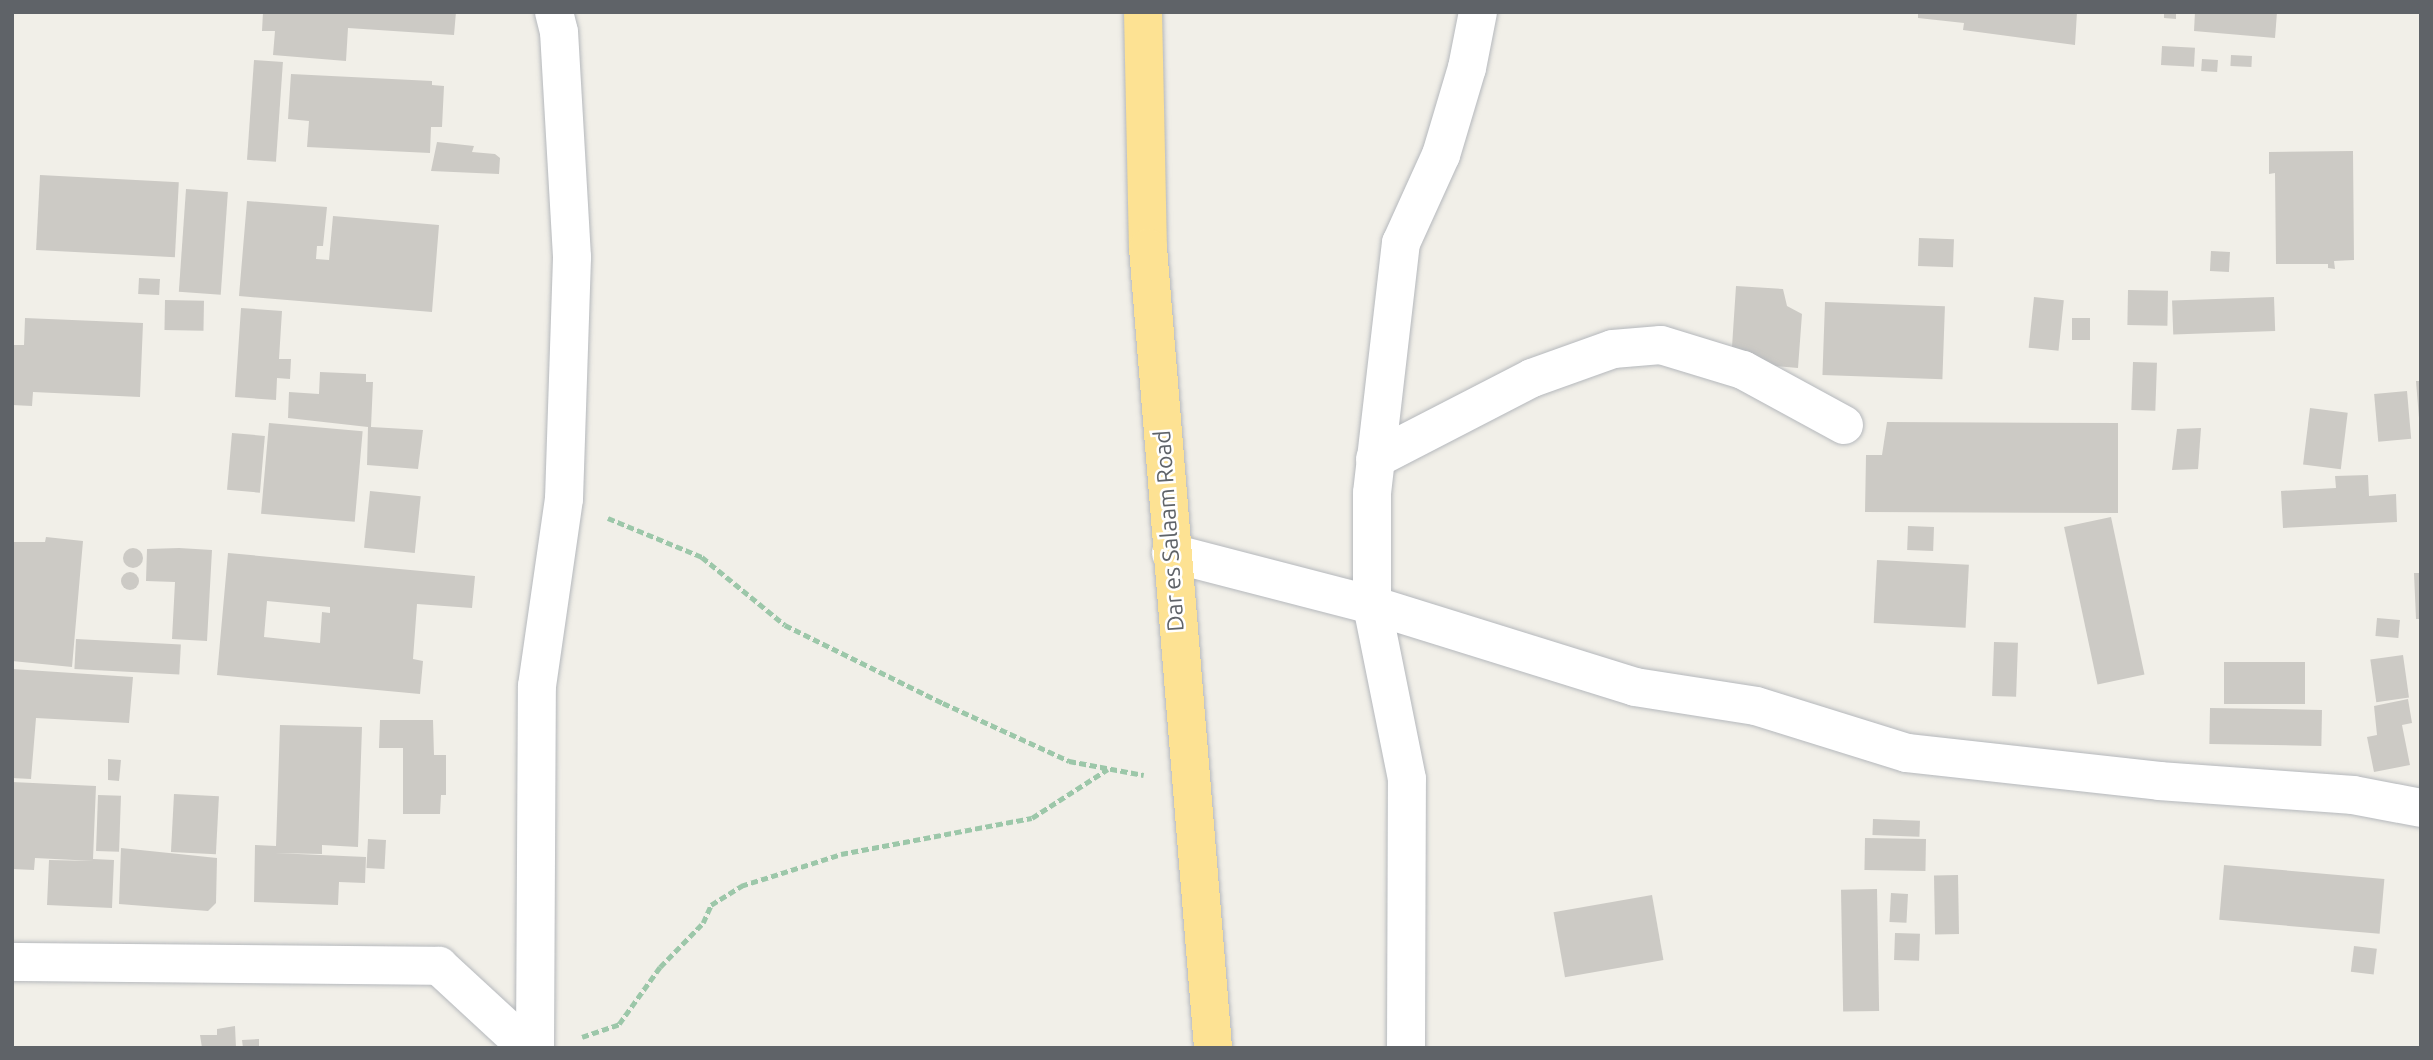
<!DOCTYPE html>
<style>
body{margin:0}
#map{position:relative;width:2433px;height:1060px;overflow:hidden;background:#f1efe8;font-family:Ubuntu,sans-serif}
div>[style]{position:absolute}
.building>*{inset:0;background:#cccac5;transform-origin:0 0}
.round{border-radius:50%}
.path>*{height:4.5px;margin-top:-2.25px;transform-origin:0;background:repeating-linear-gradient(90deg,#9cc7a9 0 7px,transparent 0 10.5px)}
.roads{filter:drop-shadow(0 0 2px #b5b8bc) drop-shadow(0 0 2px #b5b8bc)}
.minor>*{height:38px;margin:-19px;padding:0 19px;transform-origin:19px;border-radius:19px;background:#fff}
.highway>*{height:38px;margin:-19px;padding:0 19px;transform-origin:19px;border-radius:19px;background:#fde293}
span{translate:-50% -50%;white-space:nowrap;text-align:center;line-height:1.15;-webkit-text-stroke:5px #fff;paint-order:stroke}
.street-label{font-size:23px;color:#5f6368}
.frame{position:absolute;inset:0;border:14px solid #5f6368;pointer-events:none}
</style>
<div id="map">
<div class="building">
<div style="clip-path:polygon(263px 12px,456px 12px,454px 35px,348px 28px,346px 61px,273px 55px,275px 31px,262px 31px)"></div>
<div style="clip-path:polygon(1918px 12px,2077px 12px,2075px 45px,1963px 30px,1964px 23px,1918px 18px)"></div>
<div style="clip-path:polygon(2164px 12px,2176px 12px,2176px 19px,2164px 18px)"></div>
<div style="clip-path:polygon(2195px 12px,2277px 12px,2275px 38px,2194px 31px)"></div>
<div style="left:2162px;top:46px;width:33px;height:19px;rotate:3deg"></div>
<div style="left:2231px;top:55px;width:21px;height:11px;rotate:3deg"></div>
<div style="left:2202px;top:59px;width:16px;height:12px;rotate:4deg"></div>
<div style="left:254px;top:60px;width:29px;height:100px;rotate:4deg"></div>
<div style="clip-path:polygon(291px 74px,432px 81px,432px 85px,444px 86px,442px 127px,431px 127px,430px 153px,307px 147px,309px 121px,288px 119px)"></div>
<div style="clip-path:polygon(437px 142px,474px 146px,472px 152px,495px 154px,500px 158px,499px 174px,431px 171px)"></div>
<div style="clip-path:polygon(2353px 151px,2354px 260px,2334px 261px,2335px 269px,2328px 268px,2328px 264px,2276px 264px,2275px 173px,2269px 174px,2269px 152px)"></div>
<div style="left:40px;top:175px;width:139px;height:75px;rotate:3deg"></div>
<div style="left:186px;top:189px;width:42px;height:103px;rotate:4deg"></div>
<div style="clip-path:polygon(247px 201px,327px 207px,323px 246px,317px 246px,316px 259px,329px 260px,333px 216px,439px 225px,432px 312px,239px 296px)"></div>
<div style="left:1919px;top:238px;width:35px;height:28px;rotate:2deg"></div>
<div style="left:2211px;top:251px;width:19px;height:20px;rotate:3deg"></div>
<div style="left:139px;top:278px;width:21px;height:16px;rotate:3deg"></div>
<div style="clip-path:polygon(1736px 286px,1783px 289px,1787px 306px,1802px 314px,1798px 368px,1731px 362px)"></div>
<div style="left:2128px;top:290px;width:40px;height:35px;rotate:1deg"></div>
<div style="left:2034px;top:297px;width:30px;height:51px;rotate:6deg"></div>
<div style="left:2274px;top:297px;width:34px;height:102px;rotate:88deg"></div>
<div style="left:165px;top:300px;width:39px;height:30px;rotate:1deg"></div>
<div style="left:1825px;top:302px;width:120px;height:73px;rotate:2deg"></div>
<div style="clip-path:polygon(241px 308px,282px 311px,279px 359px,291px 359px,290px 379px,277px 378px,276px 400px,235px 397px)"></div>
<div style="clip-path:polygon(25px 318px,143px 323px,140px 397px,33px 392px,32px 406px,12px 405px,14px 345px,24px 345px)"></div>
<div style="left:2072px;top:318px;width:18px;height:22px"></div>
<div style="left:2133px;top:362px;width:24px;height:48px;rotate:2deg"></div>
<div style="clip-path:polygon(320px 372px,366px 374px,366px 382px,373px 382px,371px 427px,423px 430px,418px 469px,367px 465px,368px 427px,288px 418px,289px 392px,319px 394px)"></div>
<div style="clip-path:polygon(2416px 381px,2421px 381px,2421px 418px,2419px 418px)"></div>
<div style="left:2407px;top:391px;width:48px;height:33px;rotate:85deg"></div>
<div style="left:2310px;top:408px;width:38px;height:57px;rotate:7deg"></div>
<div style="clip-path:polygon(1887px 422px,2118px 423px,2118px 513px,1865px 512px,1866px 455px,1882px 455px)"></div>
<div style="left:269px;top:423px;width:94px;height:91px;rotate:5deg"></div>
<div style="clip-path:polygon(2201px 428px,2198px 469px,2172px 470px,2177px 429px)"></div>
<div style="left:232px;top:433px;width:33px;height:57px;rotate:5deg"></div>
<div style="clip-path:polygon(2368px 475px,2369px 496px,2396px 494px,2397px 522px,2283px 528px,2281px 491px,2336px 488px,2335px 476px)"></div>
<div style="left:370px;top:491px;width:51px;height:57px;rotate:6deg"></div>
<div style="left:2111px;top:517px;width:161px;height:48px;rotate:78deg"></div>
<div style="left:1908px;top:526px;width:26px;height:24px;rotate:2deg"></div>
<div style="clip-path:polygon(46px 537px,83px 541px,72px 667px,12px 661px,12px 542px,45px 542px)"></div>
<div class="round" style="left:123px;top:548px;width:20px;height:20px"></div>
<div style="clip-path:polygon(179px 548px,212px 550px,207px 641px,172px 639px,175px 582px,146px 581px,147px 549px)"></div>
<div style="clip-path:polygon(evenodd,228px 553px,475px 576px,472px 608px,417px 604px,413px 659px,423px 661px,420px 694px,217px 675px,228px 553px,267px 601px,330px 607px,330px 613px,322px 612px,320px 643px,264px 637px,267px 601px)"></div>
<div style="left:1877px;top:560px;width:92px;height:63px;rotate:3deg"></div>
<div class="round" style="left:121px;top:572px;width:18px;height:18px"></div>
<div style="clip-path:polygon(2414px 573px,2421px 573px,2421px 619px,2416px 619px)"></div>
<div style="left:2377px;top:618px;width:23px;height:18px;rotate:5deg"></div>
<div style="left:76px;top:639px;width:105px;height:30px;rotate:3deg"></div>
<div style="left:1994px;top:642px;width:24px;height:54px;rotate:2deg"></div>
<div style="left:2403px;top:655px;width:43px;height:33px;rotate:82deg"></div>
<div style="left:2224px;top:662px;width:81px;height:42px"></div>
<div style="clip-path:polygon(12px 669px,133px 677px,129px 723px,36px 718px,31px 779px,12px 778px)"></div>
<div style="clip-path:polygon(2408px 699px,2412px 723px,2402px 725px,2410px 765px,2374px 772px,2367px 737px,2377px 735px,2374px 706px)"></div>
<div style="left:2210px;top:708px;width:112px;height:36px;rotate:1deg"></div>
<div style="clip-path:polygon(380px 720px,433px 720px,434px 755px,446px 755px,446px 795px,441px 795px,440px 814px,403px 814px,403px 748px,379px 748px)"></div>
<div style="clip-path:polygon(280px 725px,362px 727px,358px 847px,322px 845px,322px 854px,275px 853px,366px 857px,365px 883px,339px 882px,338px 905px,254px 902px,255px 845px,276px 846px)"></div>
<div style="clip-path:polygon(108px 759px,121px 760px,119px 781px,108px 780px)"></div>
<div style="clip-path:polygon(12px 782px,96px 786px,93px 859px,114px 860px,112px 908px,47px 905px,49px 860px,94px 861px,35px 858px,34px 870px,12px 869px)"></div>
<div style="left:174px;top:794px;width:45px;height:58px;rotate:3deg"></div>
<div style="left:98px;top:795px;width:23px;height:56px;rotate:2deg"></div>
<div style="left:1873px;top:819px;width:47px;height:16px;rotate:2deg"></div>
<div style="left:1865px;top:838px;width:61px;height:32px;rotate:1deg"></div>
<div style="left:368px;top:839px;width:18px;height:29px;rotate:3deg"></div>
<div style="clip-path:polygon(121px 848px,217px 858px,216px 903px,208px 911px,119px 904px)"></div>
<div style="left:2224px;top:865px;width:161px;height:55px;rotate:5deg"></div>
<div style="left:1958px;top:875px;width:59px;height:24px;rotate:89deg"></div>
<div style="left:1877px;top:889px;width:122px;height:36px;rotate:89deg"></div>
<div style="left:1891px;top:893px;width:17px;height:29px;rotate:3deg"></div>
<div style="left:1652px;top:895px;width:66px;height:100px;rotate:80deg"></div>
<div style="left:1895px;top:933px;width:25px;height:27px;rotate:2deg"></div>
<div style="left:2354px;top:946px;width:23px;height:26px;rotate:7deg"></div>
<div style="clip-path:polygon(235px 1026px,236px 1048px,202px 1048px,200px 1035px,217px 1035px,217px 1029px)"></div>
<div style="clip-path:polygon(259px 1039px,259px 1048px,243px 1048px,242px 1040px)"></div>
</div>
<div class="path">
<div style="left:608px;top:518px;width:102px;rotate:22.5deg"></div>
<div style="left:702px;top:557px;width:107px;rotate:39.3deg"></div>
<div style="left:785px;top:625px;width:176px;rotate:26.3deg"></div>
<div style="left:943px;top:703px;width:139px;rotate:24.7deg"></div>
<div style="left:1069px;top:761px;width:76px;rotate:10.6deg"></div>
<div style="left:582px;top:1037px;width:39px;rotate:-19deg"></div>
<div style="left:619px;top:1024px;width:70px;rotate:-54.3deg"></div>
<div style="left:660px;top:967px;width:62px;rotate:-45.7deg"></div>
<div style="left:703px;top:923px;width:20px;rotate:-66deg"></div>
<div style="left:711px;top:905px;width:36px;rotate:-32deg"></div>
<div style="left:741px;top:886px;width:105px;rotate:-17.7deg"></div>
<div style="left:841px;top:854px;width:194px;rotate:-10.7deg"></div>
<div style="left:1032px;top:818px;width:90px;rotate:-32.8deg"></div>
</div>
<div class="roads">
<div class="minor">
<div style="left:1375px;top:459px;width:177px;rotate:-27.3deg"></div>
<div style="left:1532px;top:378px;width:86px;rotate:-19.7deg"></div>
<div style="left:1613px;top:349px;width:48px;rotate:-4.8deg"></div>
<div style="left:1661px;top:345px;width:86px;rotate:17deg"></div>
<div style="left:1743px;top:370px;width:115px;rotate:28.6deg"></div>
<div style="left:1171px;top:553px;width:208px;rotate:14.5deg"></div>
<div style="left:1372px;top:605px;width:275px;rotate:17.3deg"></div>
<div style="left:1635px;top:687px;width:122px;rotate:8.9deg"></div>
<div style="left:1756px;top:706px;width:158px;rotate:17.3deg"></div>
<div style="left:1907px;top:753px;width:254px;rotate:6.3deg"></div>
<div style="left:2159px;top:781px;width:195px;rotate:4.1deg"></div>
<div style="left:2353px;top:795px;width:69px;rotate:10.8deg"></div>
<div style="left:12px;top:962px;width:427px;rotate:0.5deg"></div>
<div style="left:439px;top:966px;width:121px;rotate:42.7deg"></div>
<div style="left:535px;top:1048px;width:362px;rotate:-89.7deg"></div>
<div style="left:537px;top:686px;width:189px;rotate:-81.8deg"></div>
<div style="left:564px;top:499px;width:242px;rotate:-88.1deg"></div>
<div style="left:572px;top:257px;width:225px;rotate:-93.3deg"></div>
<div style="left:559px;top:32px;width:21px;rotate:-104deg"></div>
<div style="left:1406px;top:1048px;width:269px;rotate:-89.8deg"></div>
<div style="left:1407px;top:779px;width:177px;rotate:-101.4deg"></div>
<div style="left:1372px;top:605px;width:112px;rotate:-90deg"></div>
<div style="left:1372px;top:493px;width:252px;rotate:-83.4deg"></div>
<div style="left:1401px;top:243px;width:97px;rotate:-65.6deg"></div>
<div style="left:1441px;top:155px;width:91px;rotate:-73.4deg"></div>
<div style="left:1467px;top:68px;width:57px;rotate:-78.9deg"></div>
</div>
<div class="highway">
<div style="left:1143px;top:12px;width:236px;rotate:88.8deg"></div>
<div style="left:1148px;top:248px;width:803px;rotate:85.35deg"></div>
</div>
</div>
<div class="street-label">
<span style="left:1169px;top:531px;rotate:-94deg">Dar es Salaam Road</span>
</div>
<div class="frame"></div>
</div>
